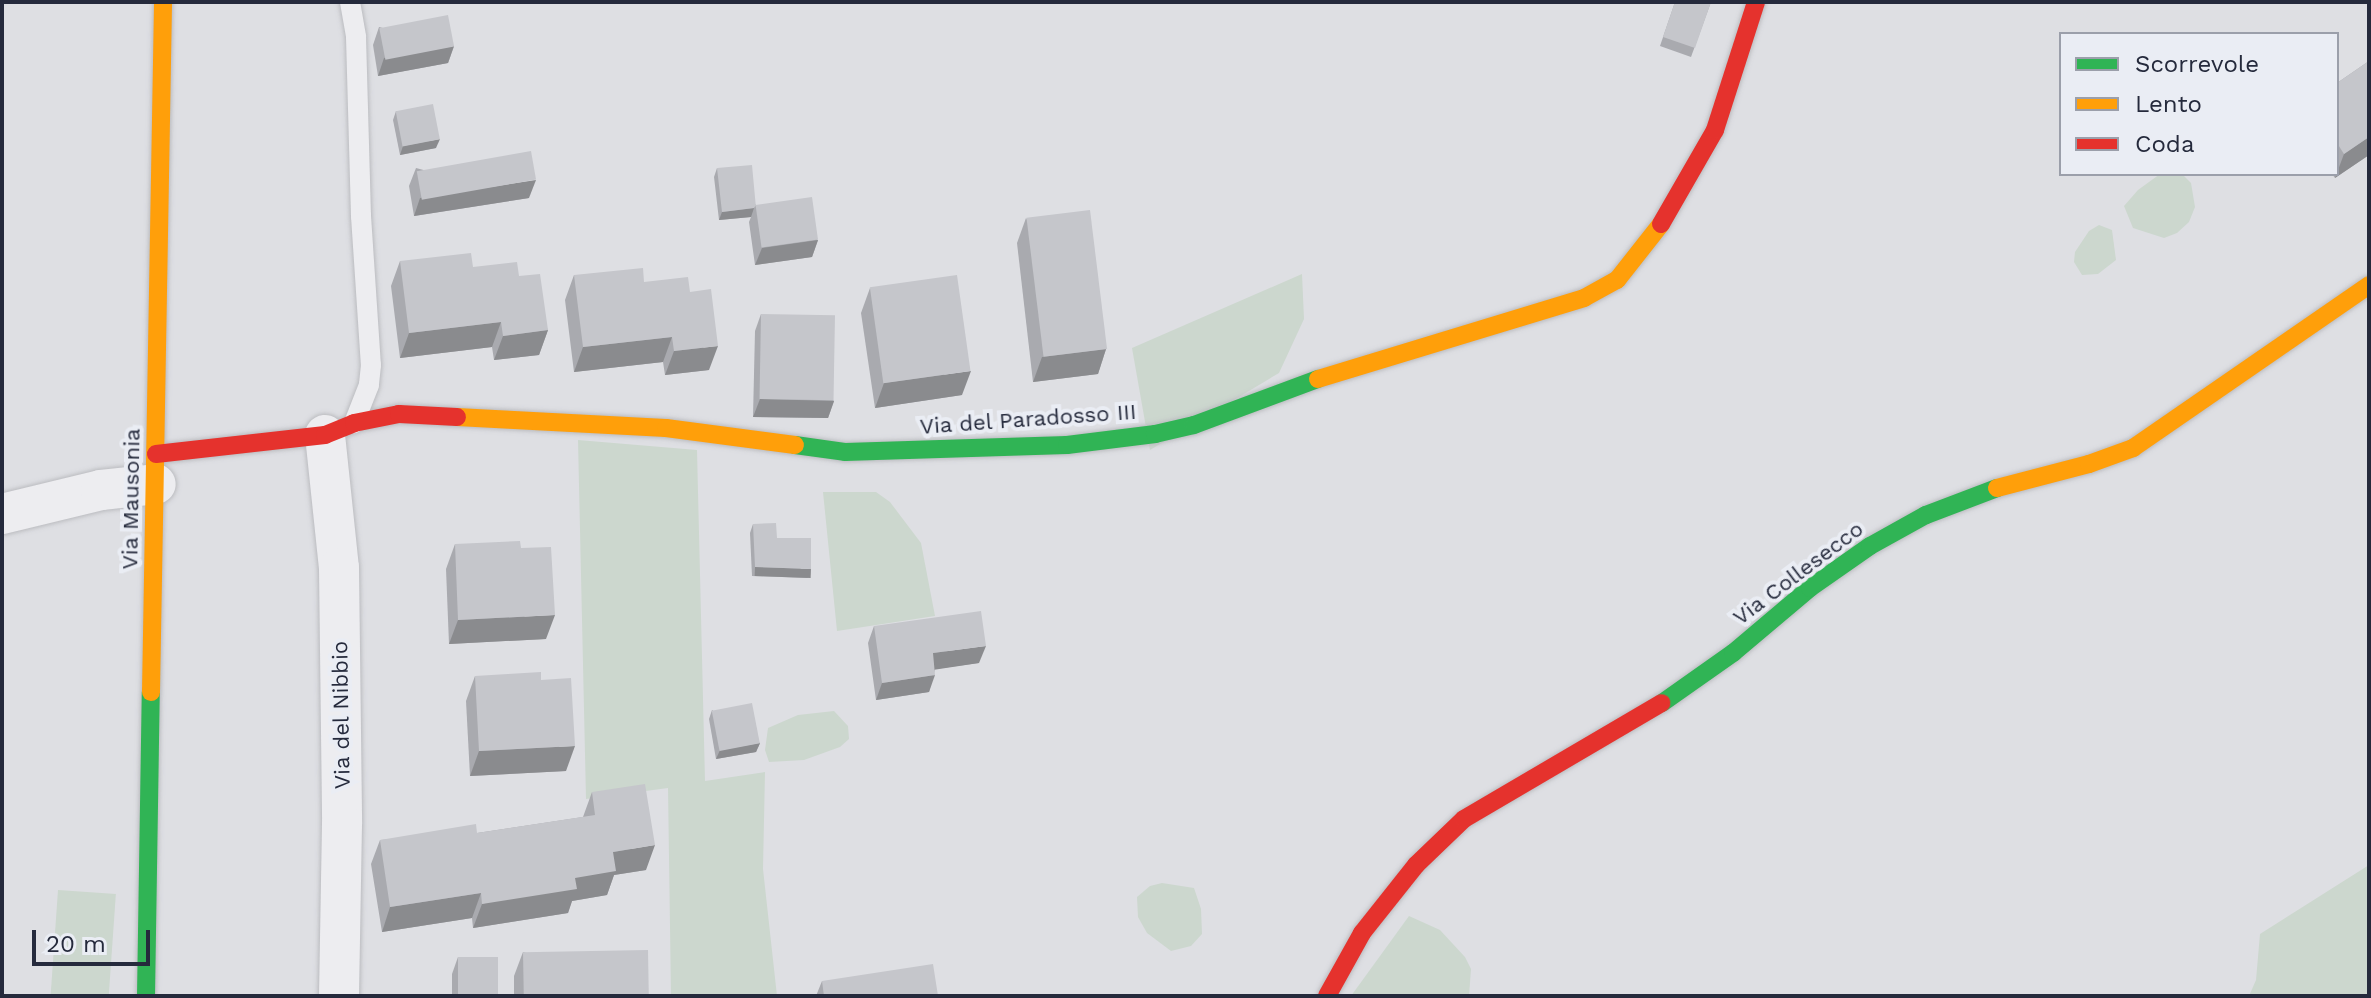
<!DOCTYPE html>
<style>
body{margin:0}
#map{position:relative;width:2371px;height:998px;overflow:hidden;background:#dedfe3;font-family:"Work Sans",sans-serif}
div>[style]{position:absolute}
.green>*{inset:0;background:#ccd7ce;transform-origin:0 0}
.roads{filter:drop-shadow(0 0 2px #bbbcc0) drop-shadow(0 0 2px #bbbcc0)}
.lane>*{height:20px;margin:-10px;padding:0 10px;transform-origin:10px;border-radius:10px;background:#ededf0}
.street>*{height:40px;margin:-20px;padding:0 20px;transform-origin:20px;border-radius:20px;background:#ededf0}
.fast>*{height:18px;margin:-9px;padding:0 9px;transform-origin:9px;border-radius:9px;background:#30b455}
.slow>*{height:18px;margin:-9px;padding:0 9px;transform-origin:9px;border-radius:9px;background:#ff9f0a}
.jam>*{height:18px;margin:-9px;padding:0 9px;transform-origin:9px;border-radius:9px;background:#e5322d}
.wall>*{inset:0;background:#a9aaaf}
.shaded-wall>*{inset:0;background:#8a8b8e;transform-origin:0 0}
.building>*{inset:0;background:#c5c6cb;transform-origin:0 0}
span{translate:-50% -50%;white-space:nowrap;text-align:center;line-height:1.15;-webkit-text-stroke:8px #eaedf4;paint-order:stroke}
.street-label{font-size:22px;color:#252a3c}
.frame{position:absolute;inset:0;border:4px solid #252a3c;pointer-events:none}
.legend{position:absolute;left:2059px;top:32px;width:280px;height:144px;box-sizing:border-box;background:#eaedf4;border:2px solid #9b9faa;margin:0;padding:10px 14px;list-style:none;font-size:24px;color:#252a3c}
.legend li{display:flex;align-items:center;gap:16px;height:40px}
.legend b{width:40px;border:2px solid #9b9faa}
.scale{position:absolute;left:32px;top:930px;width:118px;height:36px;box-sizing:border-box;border:4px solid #252a3c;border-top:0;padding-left:10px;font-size:24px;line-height:28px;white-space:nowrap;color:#252a3c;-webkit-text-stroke:6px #eaedf4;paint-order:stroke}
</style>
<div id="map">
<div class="green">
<div style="clip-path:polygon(2160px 174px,2182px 174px,2191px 183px,2195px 207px,2189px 222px,2177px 233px,2164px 238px,2133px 228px,2124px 206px,2138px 190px)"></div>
<div style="clip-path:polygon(2099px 225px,2112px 230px,2116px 260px,2098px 274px,2082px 275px,2074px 262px,2075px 252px,2089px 231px)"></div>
<div style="clip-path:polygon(1302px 274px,1304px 319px,1279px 373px,1150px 450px,1132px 348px)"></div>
<div style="clip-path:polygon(578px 440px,697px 450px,705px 781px,765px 772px,763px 869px,777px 996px,671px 996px,668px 788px,586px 799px)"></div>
<div style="clip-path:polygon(823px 492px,876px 492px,890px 502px,921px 543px,935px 616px,837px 631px)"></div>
<div style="clip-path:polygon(834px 711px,848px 726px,849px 739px,840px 747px,804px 760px,769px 762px,765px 750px,768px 728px,798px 715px)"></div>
<div style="clip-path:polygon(2369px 865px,2369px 996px,2249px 996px,2256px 980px,2260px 934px)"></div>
<div style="clip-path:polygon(1162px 883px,1194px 888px,1201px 909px,1202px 934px,1191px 946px,1171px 951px,1147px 933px,1138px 917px,1137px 897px,1150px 886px)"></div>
<div style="left:58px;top:890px;width:58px;height:106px;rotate:4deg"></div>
<div style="clip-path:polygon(1409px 916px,1440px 930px,1465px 957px,1471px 969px,1469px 996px,1351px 996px)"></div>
</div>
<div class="roads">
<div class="lane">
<div style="left:350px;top:2px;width:36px;rotate:80deg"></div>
<div style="left:356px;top:37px;width:179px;rotate:88.4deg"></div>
<div style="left:361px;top:216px;width:149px;rotate:86.2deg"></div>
<div style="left:371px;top:365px;width:20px;rotate:96deg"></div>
<div style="left:369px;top:385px;width:41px;rotate:111.5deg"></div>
</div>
<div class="street">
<div style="left:325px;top:435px;width:134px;rotate:84deg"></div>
<div style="left:339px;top:568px;width:256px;rotate:89.3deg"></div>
<div style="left:342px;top:824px;width:172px;rotate:91deg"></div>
<div style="left:2px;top:514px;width:102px;rotate:-13.6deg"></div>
<div style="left:101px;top:490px;width:55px;rotate:-6.2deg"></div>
</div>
<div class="fast">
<div style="left:795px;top:445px;width:50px;rotate:8deg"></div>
<div style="left:845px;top:452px;width:222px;rotate:-1.8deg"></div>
<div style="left:1067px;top:445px;width:89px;rotate:-7.1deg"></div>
<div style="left:1155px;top:434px;width:40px;rotate:-13deg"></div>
<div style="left:1194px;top:425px;width:132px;rotate:-20.4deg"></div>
<div style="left:1662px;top:703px;width:87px;rotate:-35.2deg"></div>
<div style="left:1733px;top:653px;width:101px;rotate:-40.2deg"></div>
<div style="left:1810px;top:588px;width:73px;rotate:-35deg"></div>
<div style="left:1870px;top:546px;width:64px;rotate:-29deg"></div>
<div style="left:1926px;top:515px;width:76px;rotate:-20.8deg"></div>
<div style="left:146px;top:996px;width:304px;rotate:-89.1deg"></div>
</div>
<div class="slow">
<div style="left:1318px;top:379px;width:278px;rotate:-16.9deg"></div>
<div style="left:1584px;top:298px;width:38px;rotate:-29deg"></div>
<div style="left:1617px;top:280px;width:71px;rotate:-51.8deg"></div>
<div style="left:457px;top:417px;width:209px;rotate:3deg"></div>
<div style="left:666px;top:428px;width:130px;rotate:7.5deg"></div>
<div style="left:1997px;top:488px;width:95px;rotate:-14.6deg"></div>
<div style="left:2089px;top:464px;width:47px;rotate:-20deg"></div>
<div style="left:2133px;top:448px;width:287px;rotate:-34.6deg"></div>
<div style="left:151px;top:692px;width:690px;rotate:-89deg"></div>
</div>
<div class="jam">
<div style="left:1661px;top:224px;width:108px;rotate:-60.1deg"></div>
<div style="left:1715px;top:130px;width:134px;rotate:-72.2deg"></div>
<div style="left:156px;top:454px;width:170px;rotate:-6.4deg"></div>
<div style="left:325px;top:435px;width:31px;rotate:-22deg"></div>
<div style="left:354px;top:423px;width:46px;rotate:-11.3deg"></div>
<div style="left:399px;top:414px;width:58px;rotate:3deg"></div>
<div style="left:1327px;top:996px;width:72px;rotate:-60.9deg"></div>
<div style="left:1362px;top:933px;width:87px;rotate:-51.5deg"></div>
<div style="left:1416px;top:865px;width:66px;rotate:-43.8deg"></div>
<div style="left:1464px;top:819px;width:229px;rotate:-30.4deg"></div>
</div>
</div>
<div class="wall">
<div style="clip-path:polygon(1675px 2px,1711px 2px,1691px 57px,1660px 46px)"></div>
<div style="clip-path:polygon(379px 27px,454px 46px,448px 63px,378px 76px,373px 45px)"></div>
<div style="clip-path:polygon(2369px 61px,2369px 155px,2335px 178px,2332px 174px,2337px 174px,2337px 83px)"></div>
<div style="clip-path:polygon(396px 111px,436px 148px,400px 155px,393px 120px)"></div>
<div style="clip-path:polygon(416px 168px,529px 198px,414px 216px,409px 186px)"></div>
<div style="clip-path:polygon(717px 168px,756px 205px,818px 240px,812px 257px,755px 265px,749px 222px,751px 217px,719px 220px,714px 177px)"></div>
<div style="clip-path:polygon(1026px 218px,1106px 349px,1098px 374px,1033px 382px,1017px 243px)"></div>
<div style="clip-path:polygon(400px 261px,473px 267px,519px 276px,548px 330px,539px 355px,494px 360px,492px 347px,400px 358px,391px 286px)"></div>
<div style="clip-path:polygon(574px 275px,644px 282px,690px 292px,709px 370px,665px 375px,663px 362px,574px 372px,565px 300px)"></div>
<div style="clip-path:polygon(870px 288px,962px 395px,875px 408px,861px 313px)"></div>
<div style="clip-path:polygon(761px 314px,834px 401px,828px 418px,753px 417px,755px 331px)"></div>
<div style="clip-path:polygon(753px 524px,777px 538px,808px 578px,752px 576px,750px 533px)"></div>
<div style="clip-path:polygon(455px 544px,546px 639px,449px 644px,446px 569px)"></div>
<div style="clip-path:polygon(874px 626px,979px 663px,935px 669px,929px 692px,876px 700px,868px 643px)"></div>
<div style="clip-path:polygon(475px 676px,541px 680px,566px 771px,470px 776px,466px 701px)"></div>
<div style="clip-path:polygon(712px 710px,760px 743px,756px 752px,716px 759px,709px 719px)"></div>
<div style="clip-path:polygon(592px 792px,646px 870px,614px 875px,607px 895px,572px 901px,568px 913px,473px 928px,472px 918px,382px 932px,371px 864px,380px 840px,477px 833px,583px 817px)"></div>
<div style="clip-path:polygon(523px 952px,649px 996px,514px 996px,514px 976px)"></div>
<div style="clip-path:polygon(458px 957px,498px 996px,452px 996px,452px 974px)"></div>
<div style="clip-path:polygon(822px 981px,938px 996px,816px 996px)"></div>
</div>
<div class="shaded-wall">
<div style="clip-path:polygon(454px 46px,448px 63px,378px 76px,384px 58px)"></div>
<div style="clip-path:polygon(2369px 137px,2369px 155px,2335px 178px,2344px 154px)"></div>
<div style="clip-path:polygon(440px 139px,436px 148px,400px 155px,403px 146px)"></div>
<div style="clip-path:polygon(536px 180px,529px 198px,414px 216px,420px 198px)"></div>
<div style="clip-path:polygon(754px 208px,751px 217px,719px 220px,722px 212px)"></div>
<div style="clip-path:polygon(818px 240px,812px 257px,755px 265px,762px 248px)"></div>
<div style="clip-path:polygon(501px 322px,492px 347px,400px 358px,409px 333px)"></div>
<div style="clip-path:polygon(548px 330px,539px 355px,494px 360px,503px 336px)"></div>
<div style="clip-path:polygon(672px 337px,663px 362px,574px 372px,583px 347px)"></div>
<div style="clip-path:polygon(718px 346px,709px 370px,665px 375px,674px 351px)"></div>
<div style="clip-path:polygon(1106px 349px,1098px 374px,1033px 382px,1042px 357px)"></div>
<div style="clip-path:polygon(971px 371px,962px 395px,875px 408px,884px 383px)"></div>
<div style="clip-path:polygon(760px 399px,834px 401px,828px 418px,753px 417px)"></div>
<div style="left:755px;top:567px;width:56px;height:9px;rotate:2deg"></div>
<div style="clip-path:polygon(555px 615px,546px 639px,449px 644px,458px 620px)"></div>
<div style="clip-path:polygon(986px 646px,979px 663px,926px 671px,933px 653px)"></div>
<div style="clip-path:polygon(935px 675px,929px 692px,876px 700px,882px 683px)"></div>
<div style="clip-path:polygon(760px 743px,756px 752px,716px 759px,720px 750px)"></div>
<div style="clip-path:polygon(575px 746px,566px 771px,470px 776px,479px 751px)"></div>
<div style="clip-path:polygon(655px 845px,646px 870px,614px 875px,607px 895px,572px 901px,568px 913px,473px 928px,482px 904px,575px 878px,613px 852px)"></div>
<div style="clip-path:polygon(481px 893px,472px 918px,382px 932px,390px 907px)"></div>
</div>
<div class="building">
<div style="clip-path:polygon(1675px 2px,1711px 2px,1695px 48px,1663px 37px)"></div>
<div style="left:448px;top:15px;width:32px;height:70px;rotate:79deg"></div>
<div style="clip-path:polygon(2369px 61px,2369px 137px,2344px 154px,2337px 143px,2337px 83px)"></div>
<div style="left:433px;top:104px;width:36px;height:38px;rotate:79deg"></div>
<div style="left:531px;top:151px;width:29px;height:116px;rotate:80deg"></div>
<div style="clip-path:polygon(752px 165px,756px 208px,756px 205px,754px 208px,722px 212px,717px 168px)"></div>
<div style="left:812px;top:197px;width:43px;height:57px;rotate:82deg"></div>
<div style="left:1090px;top:210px;width:140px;height:64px;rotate:83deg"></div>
<div style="clip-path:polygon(471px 253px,473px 267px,517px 262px,519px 276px,540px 274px,548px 330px,503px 336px,501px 322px,409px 333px,400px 261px)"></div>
<div style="clip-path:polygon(643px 268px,644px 282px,688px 277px,690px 292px,711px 289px,718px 346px,674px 351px,672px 337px,583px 347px,574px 275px)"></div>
<div style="left:957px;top:275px;width:97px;height:88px;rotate:82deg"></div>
<div style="left:761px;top:314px;width:74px;height:85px;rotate:1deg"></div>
<div style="clip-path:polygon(776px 523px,777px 538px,811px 538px,811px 569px,755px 567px,753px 524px)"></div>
<div style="clip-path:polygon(520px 541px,521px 548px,551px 547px,555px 615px,458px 620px,455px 544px)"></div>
<div style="clip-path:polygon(981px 611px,986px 646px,933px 653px,935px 675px,882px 683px,874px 626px)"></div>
<div style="clip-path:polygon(541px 672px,541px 680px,571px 678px,575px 746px,479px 751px,475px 676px)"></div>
<div style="left:752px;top:703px;width:41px;height:41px;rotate:79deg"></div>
<div style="clip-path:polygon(645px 784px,655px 845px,613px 852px,616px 871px,575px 878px,577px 889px,482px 904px,481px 893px,390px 907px,380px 840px,476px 824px,477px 833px,595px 815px,592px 792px)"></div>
<div style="left:648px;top:950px;width:46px;height:125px;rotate:89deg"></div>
<div style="left:458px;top:957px;width:40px;height:39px"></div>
<div style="clip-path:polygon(933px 964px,938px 996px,824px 996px,822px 981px)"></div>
</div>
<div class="street-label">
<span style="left:1028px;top:419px;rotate:-4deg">Via del Paradosso III</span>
<span style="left:131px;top:499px;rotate:-89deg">Via Mausonia</span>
<span style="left:1798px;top:573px;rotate:-37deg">Via Collesecco</span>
<span style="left:341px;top:715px;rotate:-91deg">Via del Nibbio</span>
</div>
<div class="frame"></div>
<ul class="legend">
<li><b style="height:10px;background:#30b455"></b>Scorrevole</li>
<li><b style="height:10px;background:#ff9f0a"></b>Lento</li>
<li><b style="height:10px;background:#e5322d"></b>Coda</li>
</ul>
<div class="scale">20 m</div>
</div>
